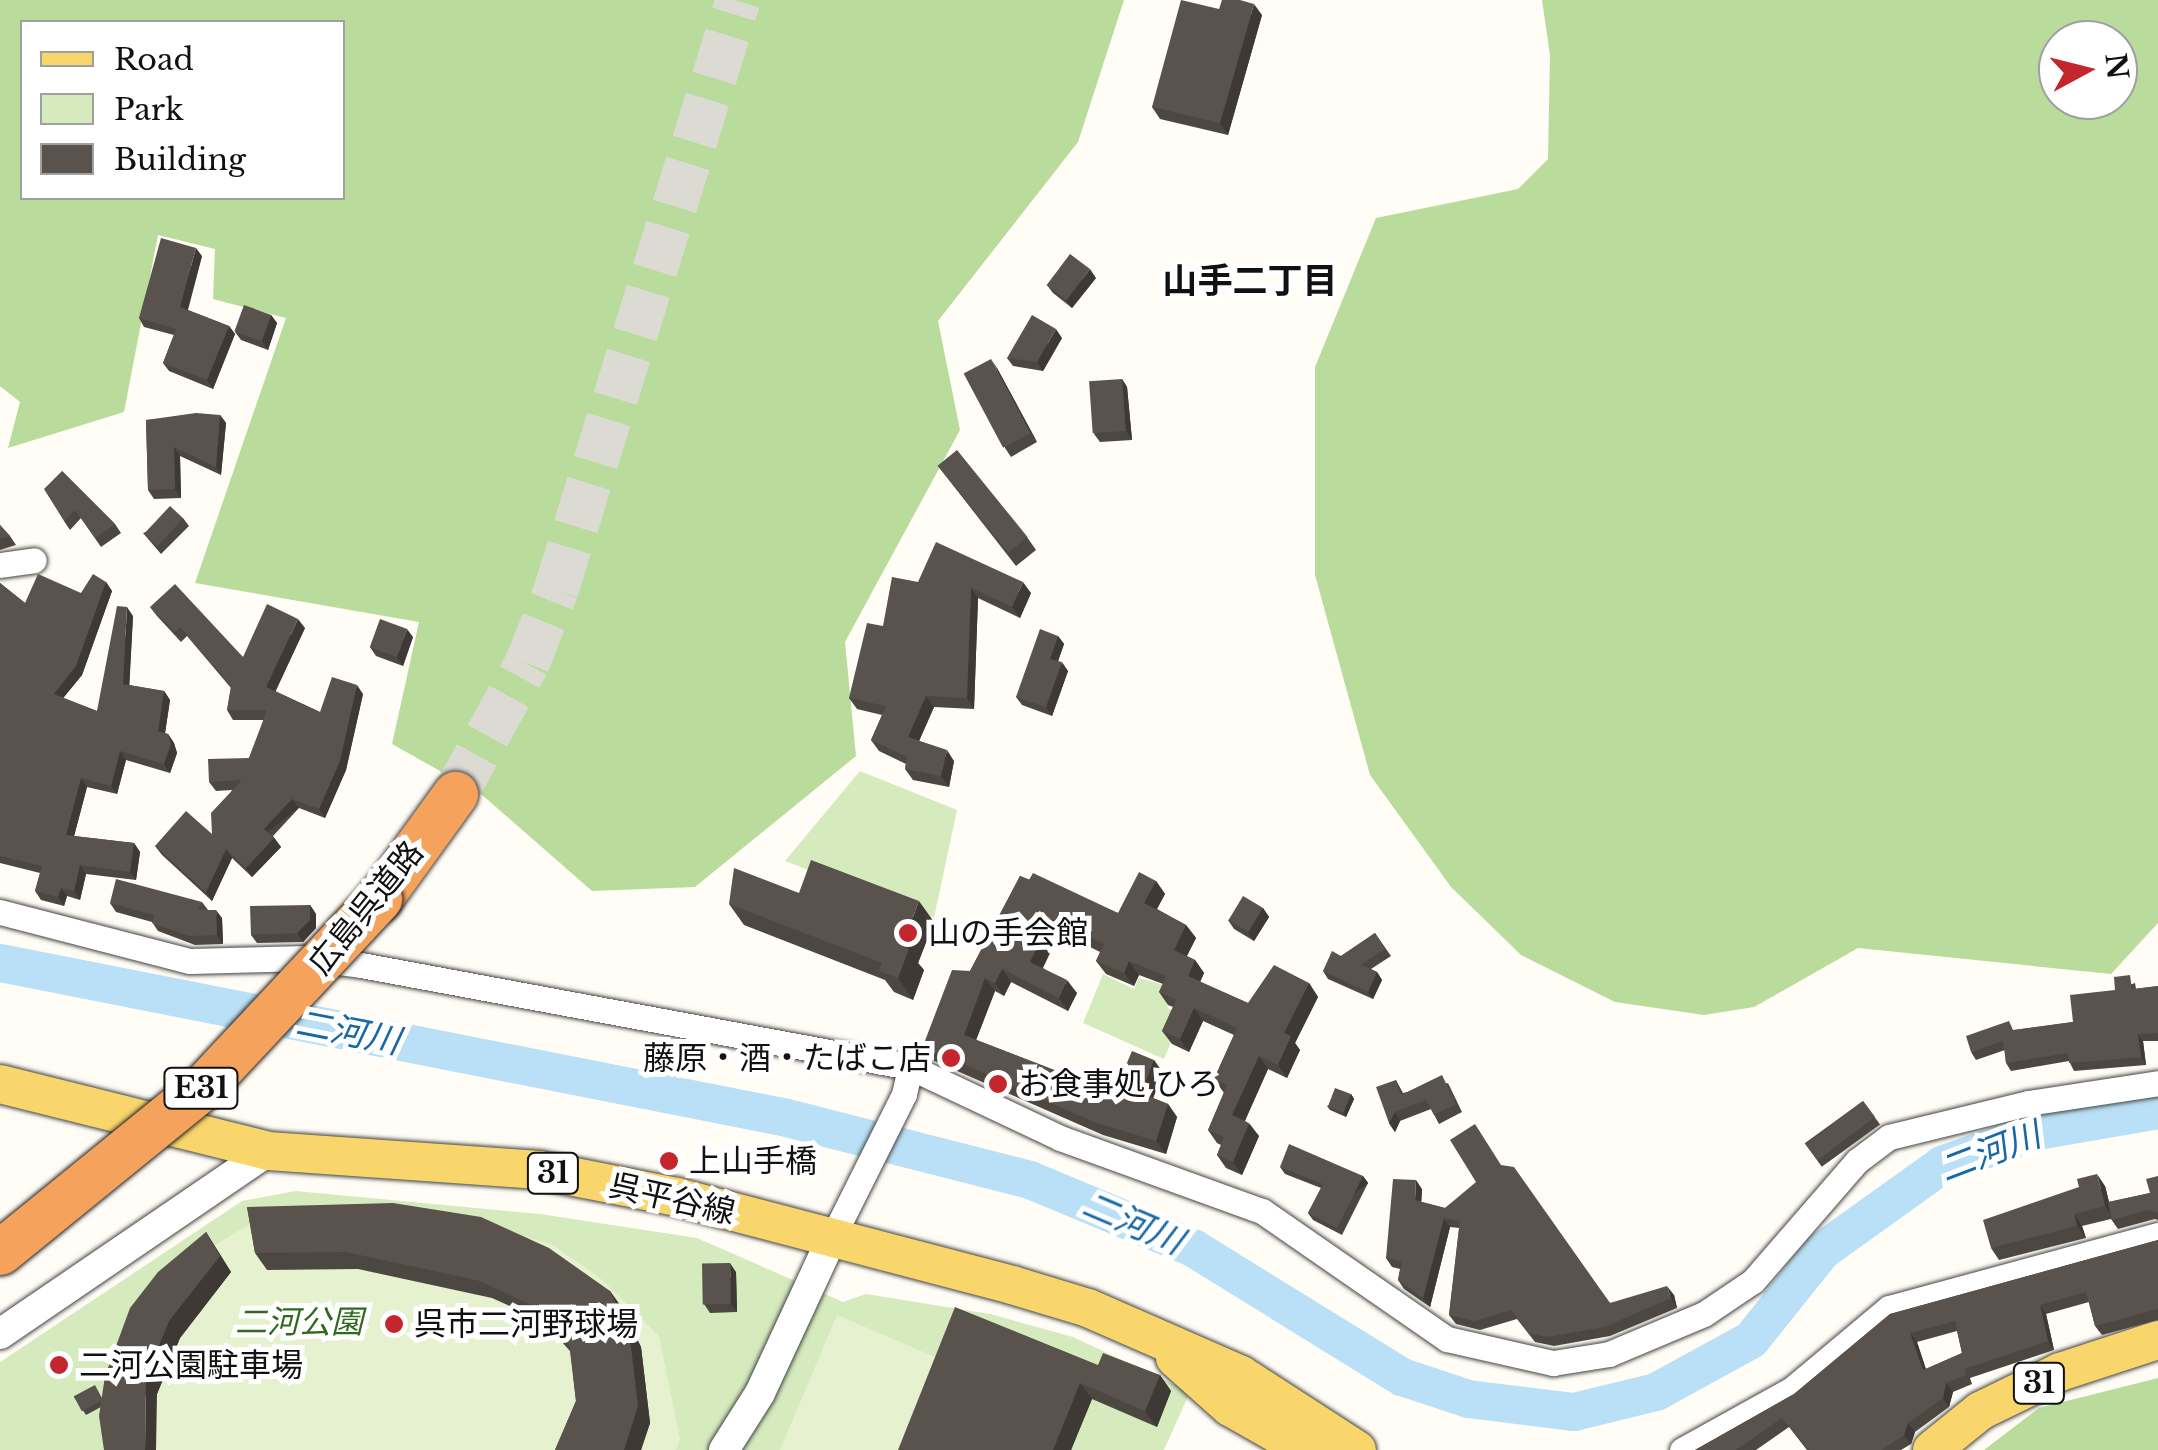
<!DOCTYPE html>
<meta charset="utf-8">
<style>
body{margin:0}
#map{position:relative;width:2158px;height:1450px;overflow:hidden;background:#fffdf5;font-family:"Libre Baskerville","Noto Sans JP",serif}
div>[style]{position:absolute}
.green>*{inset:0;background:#d5ebbd}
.forest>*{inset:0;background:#b9dc9c}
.pitch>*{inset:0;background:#e6f2cf}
.river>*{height:38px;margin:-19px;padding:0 19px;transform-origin:19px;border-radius:19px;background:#b9e0f7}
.motorway-tunnel>*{height:45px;margin-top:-22.5px;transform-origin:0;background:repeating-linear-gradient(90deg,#dbdad3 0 45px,transparent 0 67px)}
.roads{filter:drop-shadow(0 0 2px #444) drop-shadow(0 0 2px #444)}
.minor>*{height:25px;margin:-12.5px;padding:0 12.5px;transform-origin:12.5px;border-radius:12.5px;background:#fff}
.tertiary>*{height:30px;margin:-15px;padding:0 15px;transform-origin:15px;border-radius:15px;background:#fff}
.primary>*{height:38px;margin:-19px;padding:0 19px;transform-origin:19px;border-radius:19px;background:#f9d66b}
.motorway>*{height:45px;margin:-22.5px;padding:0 22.5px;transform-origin:22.5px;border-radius:22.5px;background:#f5a25d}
.bridges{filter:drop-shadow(0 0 2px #222) drop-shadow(0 0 2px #222)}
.motorway-bridge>*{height:45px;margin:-22.5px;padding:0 22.5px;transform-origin:22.5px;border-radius:22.5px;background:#f5a25d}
.wall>*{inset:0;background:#4d4742;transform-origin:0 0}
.shaded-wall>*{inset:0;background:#3f3936;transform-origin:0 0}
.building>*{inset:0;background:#5a524d;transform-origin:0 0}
.dots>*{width:28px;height:28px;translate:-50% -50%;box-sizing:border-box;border:5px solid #fff;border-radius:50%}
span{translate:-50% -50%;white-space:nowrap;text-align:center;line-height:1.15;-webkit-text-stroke:10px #fff;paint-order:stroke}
.shield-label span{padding:2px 8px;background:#fff;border:2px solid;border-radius:8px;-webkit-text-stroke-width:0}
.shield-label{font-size:30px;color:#111;font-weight:700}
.street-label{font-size:32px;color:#111}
.poi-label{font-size:32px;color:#111}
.left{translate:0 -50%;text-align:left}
.right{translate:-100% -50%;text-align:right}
.park-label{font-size:32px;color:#2f6b1f;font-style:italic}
.neighbourhood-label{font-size:35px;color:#111;font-weight:700}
.water-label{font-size:35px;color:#1768a6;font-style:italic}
.legend{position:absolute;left:20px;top:20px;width:325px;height:180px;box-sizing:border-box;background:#fff;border:2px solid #a0a0a0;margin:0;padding:12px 18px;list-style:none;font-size:30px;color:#111}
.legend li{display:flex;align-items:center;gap:20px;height:50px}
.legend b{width:50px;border:2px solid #a0a0a0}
.north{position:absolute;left:2038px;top:20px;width:100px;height:100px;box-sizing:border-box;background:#fff;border:2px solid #a0a0a0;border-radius:50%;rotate:83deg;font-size:28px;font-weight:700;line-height:40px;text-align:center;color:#111}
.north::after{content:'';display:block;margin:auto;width:35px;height:45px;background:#c4262e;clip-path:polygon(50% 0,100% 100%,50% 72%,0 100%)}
</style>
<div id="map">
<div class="green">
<div style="clip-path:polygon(860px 771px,957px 810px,934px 918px,785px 861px)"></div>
<div style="clip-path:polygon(1103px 974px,1134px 989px,1139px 978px,1164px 985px,1168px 1008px,1183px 1015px,1164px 1059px,1083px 1023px)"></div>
<div style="clip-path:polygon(296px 1191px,540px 1214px,697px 1238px,843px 1302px,866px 1294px,990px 1314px,1073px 1337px,1190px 1392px,1164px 1450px,0 1450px,0 1362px,242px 1201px)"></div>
</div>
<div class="forest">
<div style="clip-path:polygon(evenodd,0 0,1124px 0,1078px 142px,938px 321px,960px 430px,845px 642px,856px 756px,695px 887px,592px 891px,481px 794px,392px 744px,419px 622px,195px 583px,286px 318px,213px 299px,215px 249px,158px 235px,124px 412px,8px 448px,20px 402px,0 386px,0 0,22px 22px,342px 22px,342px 198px,22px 198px,22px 22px)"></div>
<div style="clip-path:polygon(evenodd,1542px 0,2158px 0,2158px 923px,2111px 974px,1858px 948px,1754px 1007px,1704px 1015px,1615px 1002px,1521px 955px,1451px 887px,1370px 775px,1315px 575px,1315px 367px,1376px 218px,1518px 189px,1548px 159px,1550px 55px,1542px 0,2118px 40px,2118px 100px,2058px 100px,2058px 40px,2118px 40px)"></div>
<div style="clip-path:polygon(2158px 1378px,2158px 1450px,1984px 1450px,2039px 1408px)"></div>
</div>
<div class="pitch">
<div style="clip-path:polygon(268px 1213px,470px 1220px,553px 1245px,600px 1278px,659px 1336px,680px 1439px,676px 1450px,107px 1450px,192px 1259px)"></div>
<div style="clip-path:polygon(837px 1315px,942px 1360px,904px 1450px,780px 1450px)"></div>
</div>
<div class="river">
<div style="left:0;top:963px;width:798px;rotate:11.13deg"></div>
<div style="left:783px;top:1117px;width:255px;rotate:14.3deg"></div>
<div style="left:1030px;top:1180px;width:177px;rotate:22.6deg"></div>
<div style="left:1193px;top:1248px;width:246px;rotate:31.7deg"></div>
<div style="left:1402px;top:1377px;width:70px;rotate:18.4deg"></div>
<div style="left:1468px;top:1399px;width:107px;rotate:7deg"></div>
<div style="left:1574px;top:1412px;width:84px;rotate:-13.7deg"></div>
<div style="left:1656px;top:1392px;width:108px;rotate:-28.7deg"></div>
<div style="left:1751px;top:1340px;width:114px;rotate:-51.4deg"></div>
<div style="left:1822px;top:1251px;width:148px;rotate:-35.6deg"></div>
<div style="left:1942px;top:1165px;width:101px;rotate:-19.7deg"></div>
<div style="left:2037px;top:1131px;width:123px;rotate:-9.8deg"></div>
</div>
<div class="motorway-tunnel">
<div style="left:455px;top:794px;width:149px;rotate:-61.2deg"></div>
<div style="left:527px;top:663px;width:79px;rotate:-68.3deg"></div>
<div style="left:556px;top:590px;width:617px;rotate:-72.86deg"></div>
</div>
<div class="roads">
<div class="minor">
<div style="left:0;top:565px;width:34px;rotate:-8deg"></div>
<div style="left:0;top:912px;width:196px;rotate:14.5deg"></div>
<div style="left:190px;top:961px;width:117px;rotate:-1.5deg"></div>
<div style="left:307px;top:958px;width:54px;rotate:7.4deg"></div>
<div style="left:361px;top:965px;width:558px;rotate:10.53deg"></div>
<div style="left:910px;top:1067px;width:166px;rotate:25.3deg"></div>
<div style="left:1060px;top:1138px;width:215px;rotate:19.9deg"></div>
<div style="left:1262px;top:1211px;width:225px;rotate:34.7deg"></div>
<div style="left:1447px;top:1339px;width:109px;rotate:12.8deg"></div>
<div style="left:1553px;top:1363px;width:57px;rotate:-9.1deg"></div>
<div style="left:1609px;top:1354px;width:103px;rotate:-22.8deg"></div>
<div style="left:1704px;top:1314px;width:59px;rotate:-34deg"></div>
<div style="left:1753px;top:1281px;width:159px;rotate:-49.1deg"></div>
<div style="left:1857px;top:1161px;width:40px;rotate:-37deg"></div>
<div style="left:1889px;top:1137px;width:143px;rotate:-13.7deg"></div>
<div style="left:2028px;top:1103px;width:132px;rotate:-8.7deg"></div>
<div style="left:831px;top:1240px;width:163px;rotate:-63.4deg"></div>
<div style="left:904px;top:1094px;width:28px;rotate:-77deg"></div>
<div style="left:1682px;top:1450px;width:126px;rotate:-29deg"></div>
<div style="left:1792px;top:1389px;width:126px;rotate:-39.9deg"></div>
<div style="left:1889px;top:1308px;width:279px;rotate:-15.2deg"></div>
</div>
<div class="tertiary">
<div style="left:0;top:1334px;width:325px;rotate:-34.3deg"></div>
<div style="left:724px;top:1450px;width:67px;rotate:-57.7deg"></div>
<div style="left:760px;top:1393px;width:169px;rotate:-65.1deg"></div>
</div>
<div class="primary">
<div style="left:0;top:1084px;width:276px;rotate:14deg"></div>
<div style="left:268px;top:1151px;width:272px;rotate:4deg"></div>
<div style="left:539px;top:1170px;width:141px;rotate:11.1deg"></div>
<div style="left:677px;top:1197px;width:346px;rotate:14.7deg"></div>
<div style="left:1012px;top:1285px;width:79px;rotate:16.8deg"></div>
<div style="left:1088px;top:1308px;width:167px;rotate:23.6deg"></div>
<div style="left:1241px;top:1375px;width:138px;rotate:32.9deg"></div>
<div style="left:1175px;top:1358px;width:74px;rotate:41.7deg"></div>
<div style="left:1230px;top:1407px;width:87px;rotate:29.5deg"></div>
<div style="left:1932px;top:1450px;width:62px;rotate:-39.1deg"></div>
<div style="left:1980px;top:1411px;width:89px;rotate:-26deg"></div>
<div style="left:2060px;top:1372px;width:103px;rotate:-18.1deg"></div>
</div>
<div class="motorway">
<div style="left:379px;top:899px;width:130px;rotate:-54.1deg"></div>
</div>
</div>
<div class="bridges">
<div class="motorway-bridge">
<div style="left:0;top:1252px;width:262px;rotate:-39.1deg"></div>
<div style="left:203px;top:1087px;width:258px;rotate:-46.9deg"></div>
</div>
</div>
<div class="wall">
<div style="clip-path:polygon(1219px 9px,1262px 15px,1228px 135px,1160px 119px,1152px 107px)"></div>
<div style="clip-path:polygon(202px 256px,188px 310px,229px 326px,235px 334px,213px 389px,169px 371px,163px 363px,174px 335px,144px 327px,139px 318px)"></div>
<div style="clip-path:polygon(1096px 278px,1072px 308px,1053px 293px,1047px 285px)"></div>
<div style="clip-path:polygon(271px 315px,277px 323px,268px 350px,241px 340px,235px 332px)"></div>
<div style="clip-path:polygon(1062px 338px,1043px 371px,1013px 366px,1007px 358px)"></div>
<div style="clip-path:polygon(997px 368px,1037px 442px,1011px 457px,1005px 448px)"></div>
<div style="clip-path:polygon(1122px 379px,1127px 387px,1132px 440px,1100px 442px,1094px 434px)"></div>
<div style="clip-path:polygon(220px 415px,226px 423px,221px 475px,180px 456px,181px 498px,154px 499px,148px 490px,146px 420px)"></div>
<div style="clip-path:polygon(938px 466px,1027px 537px,1036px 550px,1016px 566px)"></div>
<div style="clip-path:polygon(62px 471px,115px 524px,121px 533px,101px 547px,81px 518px,70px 530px,64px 521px)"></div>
<div style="clip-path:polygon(183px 518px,189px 526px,161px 554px,143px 533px)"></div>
<div style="clip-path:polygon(0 525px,10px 536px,16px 545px,0 550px)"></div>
<div style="clip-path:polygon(106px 582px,112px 591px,82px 675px,63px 698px,97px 711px,133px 616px,129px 685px,164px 691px,170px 700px,165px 733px,168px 734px,174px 743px,177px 753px,170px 773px,126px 760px,117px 794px,87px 787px,74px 836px,134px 843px,140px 852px,136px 880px,86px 874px,80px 900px,67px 896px,64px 906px,41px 900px,35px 891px,40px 873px,0 863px,0 583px,25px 603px,81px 593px)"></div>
<div style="clip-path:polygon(918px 582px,1031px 593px,1020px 618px,978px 598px,974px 709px,934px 707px,919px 741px,954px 761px,949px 787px,913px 780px,905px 769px,906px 764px,879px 751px,871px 740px,882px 715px,857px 709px,849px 698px,883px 626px)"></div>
<div style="clip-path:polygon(150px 607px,243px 657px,305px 628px,275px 691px,320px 712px,363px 694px,346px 770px,325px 818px,299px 808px,273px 836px,281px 847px,252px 877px,232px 858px,212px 901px,162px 855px,155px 846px,212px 834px,232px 790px,216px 791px,209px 782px,249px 758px,264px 720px,233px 720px,227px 710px,231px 688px,187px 636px,181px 642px,157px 616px)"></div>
<div style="clip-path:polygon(1058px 636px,1064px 644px,1058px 661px,1068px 671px,1052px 716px,1022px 705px,1016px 697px)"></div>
<div style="clip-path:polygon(413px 637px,403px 666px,376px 656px,370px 647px)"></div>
<div style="clip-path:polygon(1020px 876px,1118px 913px,1156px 881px,1165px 894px,1157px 909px,1186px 925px,1196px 938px,1187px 956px,1195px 960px,1204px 973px,1200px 982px,1248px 1003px,1309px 983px,1318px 997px,1295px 1043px,1300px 1050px,1287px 1078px,1268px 1069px,1245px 1121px,1259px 1136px,1242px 1175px,1226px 1168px,1217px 1155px,1221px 1145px,1217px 1143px,1208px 1130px,1224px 1093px,1214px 1079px,1234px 1035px,1203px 1021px,1189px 1052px,1172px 1044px,1162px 1031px,1173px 1007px,1168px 1005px,1159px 992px,1163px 984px,1139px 975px,1134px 986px,1106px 974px,1096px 961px,1100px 952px,1060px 932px,1043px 968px,1077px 993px,1068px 1011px,1011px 982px,1004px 996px,995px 991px,976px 1040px,1106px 1090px,1118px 1084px,1154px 1060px,1163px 1073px,1153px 1098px,1168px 1104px,1177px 1117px,1166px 1154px,1103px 1135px,932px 1060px,923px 1046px,970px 971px)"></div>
<div style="clip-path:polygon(799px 893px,934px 922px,918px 963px,924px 970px,913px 1000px,894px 992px,885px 980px,744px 925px,729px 904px)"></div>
<div style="clip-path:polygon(202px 902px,208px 910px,222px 918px,223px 944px,195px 945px,158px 931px,152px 922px,116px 912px,110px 903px)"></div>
<div style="clip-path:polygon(310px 905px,316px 914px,316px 928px,303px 942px,257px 943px,251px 935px)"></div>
<div style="clip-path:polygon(1263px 908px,1269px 917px,1254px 941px,1234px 929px,1228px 920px)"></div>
<div style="clip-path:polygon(1375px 933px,1391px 956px,1371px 969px,1377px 972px,1382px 980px,1373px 999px,1328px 979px,1323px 971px,1341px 956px)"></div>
<div style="clip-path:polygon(2135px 983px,2136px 989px,2158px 986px,2158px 1041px,2143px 1041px,2146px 1065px,2074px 1071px,2069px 1061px,2011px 1071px,2006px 1063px,2005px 1050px,1976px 1060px,1971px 1052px,2015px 1030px,2073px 1022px,2115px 990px)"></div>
<div style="clip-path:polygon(1396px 1080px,1403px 1093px,1448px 1083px,1462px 1112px,1439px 1124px,1431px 1109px,1400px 1121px,1395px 1132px,1389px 1123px)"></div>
<div style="clip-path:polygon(1351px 1094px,1354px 1099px,1346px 1117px,1330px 1110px,1327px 1106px)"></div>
<div style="left:1863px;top:1101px;width:29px;height:72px;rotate:54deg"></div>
<div style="clip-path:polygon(1502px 1166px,1610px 1303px,1674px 1295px,1677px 1308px,1610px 1336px,1554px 1346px,1535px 1342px,1517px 1319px,1480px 1330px,1456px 1324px,1449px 1315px,1459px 1228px,1450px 1227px,1430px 1307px,1404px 1289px,1398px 1280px,1400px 1269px,1392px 1267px,1386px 1258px,1422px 1189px,1421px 1202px,1445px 1208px)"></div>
<div style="clip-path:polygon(1280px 1167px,1363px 1176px,1368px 1183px,1342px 1235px,1313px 1220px,1308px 1213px,1321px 1188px,1285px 1174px)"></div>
<div style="clip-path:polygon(2158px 1176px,2158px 1220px,2155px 1219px,2118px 1229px,2111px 1219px,2082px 1226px,2086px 1238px,1999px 1260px,1991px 1248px,2105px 1186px,2109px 1202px,2150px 1193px)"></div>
<div style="clip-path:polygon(247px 1207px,610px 1291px,622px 1308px,641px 1347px,650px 1423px,641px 1450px,555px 1450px,576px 1401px,570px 1351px,543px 1321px,492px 1298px,358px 1269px,267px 1270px,255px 1253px)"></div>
<div style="clip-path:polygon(206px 1232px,231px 1272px,180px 1338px,157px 1394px,101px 1407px,86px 1415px,74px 1397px,102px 1398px)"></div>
<div style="clip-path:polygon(evenodd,2158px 1240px,2158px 1320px,2102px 1335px,2095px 1326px,2089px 1302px,2046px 1314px,2054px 1350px,1970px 1378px,1972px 1384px,1953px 1392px,1949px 1407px,1915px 1432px,1911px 1444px,1901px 1450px,1807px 1450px,1789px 1427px,1756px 1450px,1695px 1450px,1794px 1394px,1890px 1314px,2158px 1240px,1957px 1331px,1962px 1353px,1926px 1369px,1917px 1342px,1957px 1331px)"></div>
<div style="clip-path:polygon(736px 1272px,737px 1312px,710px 1313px,704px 1304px)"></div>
<div style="clip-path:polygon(1098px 1365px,1160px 1375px,1171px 1391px,1157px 1427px,1092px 1399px,1071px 1450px,898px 1450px)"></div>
</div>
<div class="shaded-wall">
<div style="clip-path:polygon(1254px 4px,1262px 15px,1228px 135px,1220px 123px)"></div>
<div style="clip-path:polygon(196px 248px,202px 256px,186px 315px,180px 307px)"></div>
<div style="clip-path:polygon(1090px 269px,1096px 278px,1072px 308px,1066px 300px)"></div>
<div style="clip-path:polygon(271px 315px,277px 323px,268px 350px,262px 341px)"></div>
<div style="clip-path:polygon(229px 326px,235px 334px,213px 389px,207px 380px)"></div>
<div style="clip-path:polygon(1056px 329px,1062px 338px,1043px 371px,1037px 362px)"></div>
<div style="clip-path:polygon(991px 359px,997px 368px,1037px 442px,1031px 433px)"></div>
<div style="clip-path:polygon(1122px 379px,1127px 387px,1132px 440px,1126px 431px)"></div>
<div style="clip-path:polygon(220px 415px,226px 423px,221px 475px,216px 467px)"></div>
<div style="clip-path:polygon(174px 447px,180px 456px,181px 498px,175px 489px)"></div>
<div style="clip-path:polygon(106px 582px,112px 591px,82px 675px,60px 702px,54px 694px)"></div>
<div style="clip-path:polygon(1023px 582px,1031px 593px,1020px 618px,1012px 607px)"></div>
<div style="clip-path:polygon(971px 588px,978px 598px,974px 709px,967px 698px)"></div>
<div style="clip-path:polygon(127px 607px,133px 616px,129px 693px,123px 684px)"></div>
<div style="clip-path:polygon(298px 619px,305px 628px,273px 697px,266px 687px)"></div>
<div style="clip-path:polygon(407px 629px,413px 637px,403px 666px,397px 657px)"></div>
<div style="clip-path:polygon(1058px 636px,1064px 644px,1056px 667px,1050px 659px)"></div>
<div style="clip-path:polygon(1062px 662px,1068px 671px,1052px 716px,1046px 707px)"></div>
<div style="clip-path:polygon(357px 685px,363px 694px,346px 770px,325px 818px,319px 809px)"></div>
<div style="clip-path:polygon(164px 691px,170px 700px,164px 740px,158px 731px)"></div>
<div style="clip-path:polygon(926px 696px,934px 707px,916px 748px,908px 737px)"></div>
<div style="clip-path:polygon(168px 734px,174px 743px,177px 753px,170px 773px,164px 764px)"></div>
<div style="clip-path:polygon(947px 750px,954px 761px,949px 787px,941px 776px)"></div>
<div style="clip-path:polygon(120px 751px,126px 760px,117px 794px,111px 786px)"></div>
<div style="clip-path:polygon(81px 778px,87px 787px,72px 844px,66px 835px)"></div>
<div style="left:292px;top:799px;width:11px;height:41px;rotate:52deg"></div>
<div style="clip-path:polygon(274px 838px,281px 847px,252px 877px,246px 868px)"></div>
<div style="clip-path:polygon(134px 843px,140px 852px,136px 880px,130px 872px)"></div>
<div style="clip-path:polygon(226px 849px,232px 858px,212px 901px,206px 892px)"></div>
<div style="clip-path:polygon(80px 865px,86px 874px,80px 900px,74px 891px)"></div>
<div style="clip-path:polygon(1156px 881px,1165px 894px,1153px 916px,1144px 903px)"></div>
<div style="clip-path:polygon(61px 888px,67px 896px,64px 906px,58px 897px)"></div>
<div style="clip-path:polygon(919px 901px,934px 922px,918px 963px,924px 970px,913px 1000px,898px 978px,902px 946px)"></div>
<div style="clip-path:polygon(310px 905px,316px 914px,316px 928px,303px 942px,297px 933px)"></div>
<div style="clip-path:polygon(1263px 908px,1269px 917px,1254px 941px,1248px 933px)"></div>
<div style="clip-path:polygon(216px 910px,222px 918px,223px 944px,217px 935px)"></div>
<div style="clip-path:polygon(1050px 919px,1060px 932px,1039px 975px,1030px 962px)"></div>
<div style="clip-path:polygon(1186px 925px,1196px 938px,1183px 963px,1174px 950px)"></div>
<div style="clip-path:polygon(1195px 960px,1204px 973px,1197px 989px,1188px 976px)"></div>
<div style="clip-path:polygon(1129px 961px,1139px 975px,1134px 986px,1124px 973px)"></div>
<div style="clip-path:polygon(1002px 969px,1011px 982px,1004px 996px,995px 983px)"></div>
<div style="clip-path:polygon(1377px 972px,1382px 980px,1373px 999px,1368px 992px)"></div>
<div style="clip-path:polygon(985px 978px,995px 991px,973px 1048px,964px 1035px)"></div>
<div style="clip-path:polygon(1067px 980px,1077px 993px,1068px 1011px,1059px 998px)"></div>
<div style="clip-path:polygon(1309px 983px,1318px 997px,1295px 1043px,1300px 1050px,1287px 1078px,1278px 1065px,1284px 1033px)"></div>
<div style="clip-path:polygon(1194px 1008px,1203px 1021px,1189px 1052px,1180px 1039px)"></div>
<div style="clip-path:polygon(2138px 1034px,2143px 1041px,2146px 1065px,2141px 1057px)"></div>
<div style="clip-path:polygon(1259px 1056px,1268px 1069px,1241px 1129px,1232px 1115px)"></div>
<div style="clip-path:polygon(1154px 1060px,1163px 1073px,1150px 1106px,1141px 1093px)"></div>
<div style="clip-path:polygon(1351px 1094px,1354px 1099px,1346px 1117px,1343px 1113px)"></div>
<div style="clip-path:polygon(1168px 1104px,1177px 1117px,1166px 1154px,1156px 1141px)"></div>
<div style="clip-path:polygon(1395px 1112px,1400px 1121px,1395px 1132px,1389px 1123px)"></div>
<div style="clip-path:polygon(1249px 1123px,1259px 1136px,1242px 1175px,1233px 1162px)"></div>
<div style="clip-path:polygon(2097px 1174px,2105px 1186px,2113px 1218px,2105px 1206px)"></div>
<div style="left:1363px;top:1176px;width:9px;height:58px;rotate:54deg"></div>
<div style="clip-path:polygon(1416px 1180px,1422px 1189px,1421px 1209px,1415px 1200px)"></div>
<div style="clip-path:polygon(2074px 1214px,2082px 1226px,2086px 1238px,2077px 1226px)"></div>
<div style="clip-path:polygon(1444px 1218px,1450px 1227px,1430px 1307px,1423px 1298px)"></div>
<div style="clip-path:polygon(206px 1232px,231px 1272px,180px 1338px,157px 1394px,156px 1450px,145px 1450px,146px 1377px)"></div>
<div style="clip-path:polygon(730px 1263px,736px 1272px,737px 1312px,731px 1304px)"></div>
<div style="clip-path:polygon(1667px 1286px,1674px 1295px,1677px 1308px,1671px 1298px)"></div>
<div style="clip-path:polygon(610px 1291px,622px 1308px,641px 1347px,650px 1423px,641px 1450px,624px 1450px)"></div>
<div style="clip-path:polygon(2040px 1305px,2046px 1314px,2054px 1350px,2048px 1341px)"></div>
<div style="clip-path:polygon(1910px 1333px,1917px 1342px,1929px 1379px,1923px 1370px)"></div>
<div style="clip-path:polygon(1160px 1375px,1171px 1391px,1157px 1427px,1145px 1411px)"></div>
<div style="clip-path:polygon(1080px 1383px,1092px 1399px,1071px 1450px,1053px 1450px)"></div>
<div style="clip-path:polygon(1946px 1383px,1953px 1392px,1949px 1407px,1943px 1398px)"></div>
<div style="clip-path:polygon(1908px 1423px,1915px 1432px,1911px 1444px,1904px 1435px)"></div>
</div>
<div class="building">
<div style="clip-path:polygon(1181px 0,1219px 9px,1222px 0,1240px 0,1254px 4px,1220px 123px,1152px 107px)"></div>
<div style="clip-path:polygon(161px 238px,196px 248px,180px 307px,229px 326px,207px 380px,163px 363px,176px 329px,139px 318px)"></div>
<div style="left:1070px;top:254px;width:25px;height:39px;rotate:37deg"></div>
<div style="left:244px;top:305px;width:29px;height:28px;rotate:20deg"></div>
<div style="clip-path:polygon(1032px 315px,1056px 329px,1037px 362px,1007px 358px)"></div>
<div style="left:991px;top:359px;width:84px;height:31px;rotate:62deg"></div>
<div style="left:1122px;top:379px;width:52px;height:33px;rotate:86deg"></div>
<div style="clip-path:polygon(196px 413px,220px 415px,216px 467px,174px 447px,175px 489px,148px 490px,146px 420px)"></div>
<div style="left:957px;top:450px;width:112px;height:25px;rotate:51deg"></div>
<div style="clip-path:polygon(62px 471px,115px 524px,95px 538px,75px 510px,64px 521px,44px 489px)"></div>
<div style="left:170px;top:506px;width:18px;height:38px;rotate:43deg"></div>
<div style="clip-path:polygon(0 525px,10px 536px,0 539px)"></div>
<div style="clip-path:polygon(936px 542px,1023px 582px,1012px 607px,971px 588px,967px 698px,926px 696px,908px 737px,947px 750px,941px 776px,905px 769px,907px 757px,871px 740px,886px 706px,849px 698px,867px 623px,883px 626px,892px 577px,918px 582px)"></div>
<div style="clip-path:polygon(38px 574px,81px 593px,93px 574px,106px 582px,76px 666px,54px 694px,97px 711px,117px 606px,127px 607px,123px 684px,164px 691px,158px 731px,168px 734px,171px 744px,164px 764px,120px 751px,111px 786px,81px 778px,66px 835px,134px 843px,130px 872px,80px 865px,74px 891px,61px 888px,58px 897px,35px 891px,42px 866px,0 856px,0 583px,25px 603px)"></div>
<div style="clip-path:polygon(175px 584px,243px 657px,267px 604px,298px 619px,266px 687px,320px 712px,332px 677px,357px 685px,340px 761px,319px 809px,292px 799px,264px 829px,274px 838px,246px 868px,226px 849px,206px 892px,155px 846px,186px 811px,212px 834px,211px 813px,242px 780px,209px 782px,208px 759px,249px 758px,267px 710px,227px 710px,231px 686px,180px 627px,175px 632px,150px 607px)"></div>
<div style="left:380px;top:619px;width:29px;height:30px;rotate:20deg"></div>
<div style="clip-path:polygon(1040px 629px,1058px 636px,1050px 659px,1062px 662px,1046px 707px,1016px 697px)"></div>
<div style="clip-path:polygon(811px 860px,919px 901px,902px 946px,909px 949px,898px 978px,879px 971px,882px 963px,729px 904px,734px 868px,799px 893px)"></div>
<div style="clip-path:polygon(1139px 872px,1156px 881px,1144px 903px,1186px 925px,1174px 950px,1195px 960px,1188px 976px,1248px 1003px,1274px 965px,1309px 983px,1284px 1033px,1291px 1036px,1278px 1065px,1259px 1056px,1232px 1115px,1249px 1123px,1233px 1162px,1217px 1155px,1224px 1137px,1208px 1130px,1227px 1085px,1214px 1079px,1237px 1028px,1194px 1008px,1180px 1039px,1162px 1031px,1176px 1000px,1159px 992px,1166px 976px,1129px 961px,1124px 973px,1096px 961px,1104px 944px,1050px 919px,1030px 962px,1067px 980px,1059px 998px,1002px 969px,995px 983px,985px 978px,964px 1035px,1106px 1090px,1110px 1080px,1118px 1084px,1132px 1051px,1154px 1060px,1141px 1093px,1168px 1104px,1156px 1141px,1094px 1122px,923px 1046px,952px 970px,970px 971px,1020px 876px,1029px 880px,1033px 873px,1118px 913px)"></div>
<div style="clip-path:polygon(116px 879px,202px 902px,198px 910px,216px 910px,217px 935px,189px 936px,152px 923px,154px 915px,110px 903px)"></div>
<div style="left:1243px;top:896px;width:23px;height:28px;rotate:31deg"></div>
<div style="clip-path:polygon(310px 905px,310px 920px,297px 933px,251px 935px,250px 906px)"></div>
<div style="clip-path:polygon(1375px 933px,1385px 949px,1361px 965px,1377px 972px,1368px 992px,1323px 971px,1332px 951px,1341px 956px)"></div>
<div style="clip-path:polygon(2130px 975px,2132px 989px,2158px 986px,2158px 1033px,2138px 1034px,2141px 1057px,2069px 1063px,2068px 1053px,2006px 1063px,2003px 1041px,1971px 1052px,1966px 1036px,2009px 1021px,2013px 1030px,2073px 1022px,2070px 995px,2115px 990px,2114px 977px)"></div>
<div style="clip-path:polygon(1442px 1075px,1456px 1104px,1434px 1115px,1426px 1100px,1395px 1112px,1389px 1123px,1376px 1087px,1396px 1080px,1401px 1095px)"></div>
<div style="left:1335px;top:1088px;width:17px;height:20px;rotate:21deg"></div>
<div style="left:1863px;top:1101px;width:20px;height:72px;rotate:53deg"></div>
<div style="clip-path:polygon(1475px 1124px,1501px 1165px,1514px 1167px,1610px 1303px,1667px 1286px,1671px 1298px,1604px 1327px,1547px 1337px,1529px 1333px,1511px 1310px,1474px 1321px,1449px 1315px,1460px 1221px,1444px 1218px,1423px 1298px,1398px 1280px,1402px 1261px,1386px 1258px,1393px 1179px,1416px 1180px,1415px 1200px,1445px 1208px,1476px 1182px,1450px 1140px)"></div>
<div style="clip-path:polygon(1289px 1144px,1363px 1176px,1337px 1228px,1308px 1213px,1323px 1184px,1280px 1167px)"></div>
<div style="clip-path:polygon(2097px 1174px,2105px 1206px,2074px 1214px,2077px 1226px,1991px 1248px,1983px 1220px,2079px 1187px,2077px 1179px)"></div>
<div style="clip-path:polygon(2158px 1176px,2158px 1213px,2148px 1210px,2112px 1220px,2108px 1202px,2150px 1193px,2146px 1179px)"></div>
<div style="clip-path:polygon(393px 1203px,481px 1217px,549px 1248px,610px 1291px,629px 1330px,638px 1406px,624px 1450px,555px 1450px,576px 1401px,570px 1346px,531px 1305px,480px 1281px,346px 1252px,255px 1253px,247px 1207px)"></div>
<div style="clip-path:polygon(206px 1232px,220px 1256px,169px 1321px,146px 1377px,145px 1450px,104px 1450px,99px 1416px,105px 1376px,130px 1308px,158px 1272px)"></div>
<div style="clip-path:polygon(evenodd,2158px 1240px,2158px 1309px,2095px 1326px,2086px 1292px,2040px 1305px,2048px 1341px,1964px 1369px,1966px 1375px,1946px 1383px,1943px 1398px,1908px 1423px,1904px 1435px,1882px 1450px,1809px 1450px,1782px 1418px,1736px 1450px,1695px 1450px,1794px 1394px,1890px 1314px,2158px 1240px,1955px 1321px,1962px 1353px,1923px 1370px,1910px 1333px,1955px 1321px)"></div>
<div style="left:730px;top:1263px;width:41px;height:28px;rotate:89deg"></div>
<div style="clip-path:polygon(955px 1307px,1098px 1365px,1103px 1353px,1160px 1375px,1145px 1411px,1080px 1383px,1053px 1450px,898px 1450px)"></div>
<div style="left:95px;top:1385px;width:17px;height:24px;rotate:62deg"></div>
</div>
<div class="dots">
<div style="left:908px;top:933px;background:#c4262e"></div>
<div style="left:951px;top:1058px;background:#c4262e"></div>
<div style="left:998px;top:1084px;background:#c4262e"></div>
<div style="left:669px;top:1161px;background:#c4262e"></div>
<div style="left:394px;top:1324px;background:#c4262e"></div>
<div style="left:59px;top:1365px;background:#c4262e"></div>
</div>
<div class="shield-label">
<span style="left:201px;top:1088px">E31</span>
<span style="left:553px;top:1173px">31</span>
<span style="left:2039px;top:1383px">31</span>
</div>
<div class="street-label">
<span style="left:366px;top:908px;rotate:-51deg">広島呉道路</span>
<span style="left:672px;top:1199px;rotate:13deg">呉平谷線</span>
</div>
<div class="poi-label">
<span class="left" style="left:928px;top:933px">山の手会館</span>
<span class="right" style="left:931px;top:1058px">藤原・酒・たばこ店</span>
<span class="left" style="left:1018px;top:1084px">お食事処 ひろ</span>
<span class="left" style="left:689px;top:1161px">上山手橋</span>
<span class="left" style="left:414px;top:1324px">呉市二河野球場</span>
<span class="left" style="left:79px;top:1365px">二河公園駐車場</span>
</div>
<div class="park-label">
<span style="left:299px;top:1322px">二河公園</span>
</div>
<div class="neighbourhood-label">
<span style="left:1250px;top:281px">山手二丁目</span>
</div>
<div class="water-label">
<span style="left:348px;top:1032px;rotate:11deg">二河川</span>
<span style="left:1990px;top:1152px;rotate:-21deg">二河川</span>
<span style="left:1133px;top:1223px;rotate:23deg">二河川</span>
</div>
<ul class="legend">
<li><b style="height:12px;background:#f9d66b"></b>Road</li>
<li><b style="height:28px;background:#d5ebbd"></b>Park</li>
<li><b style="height:28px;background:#5a524d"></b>Building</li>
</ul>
<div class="north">N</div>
</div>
